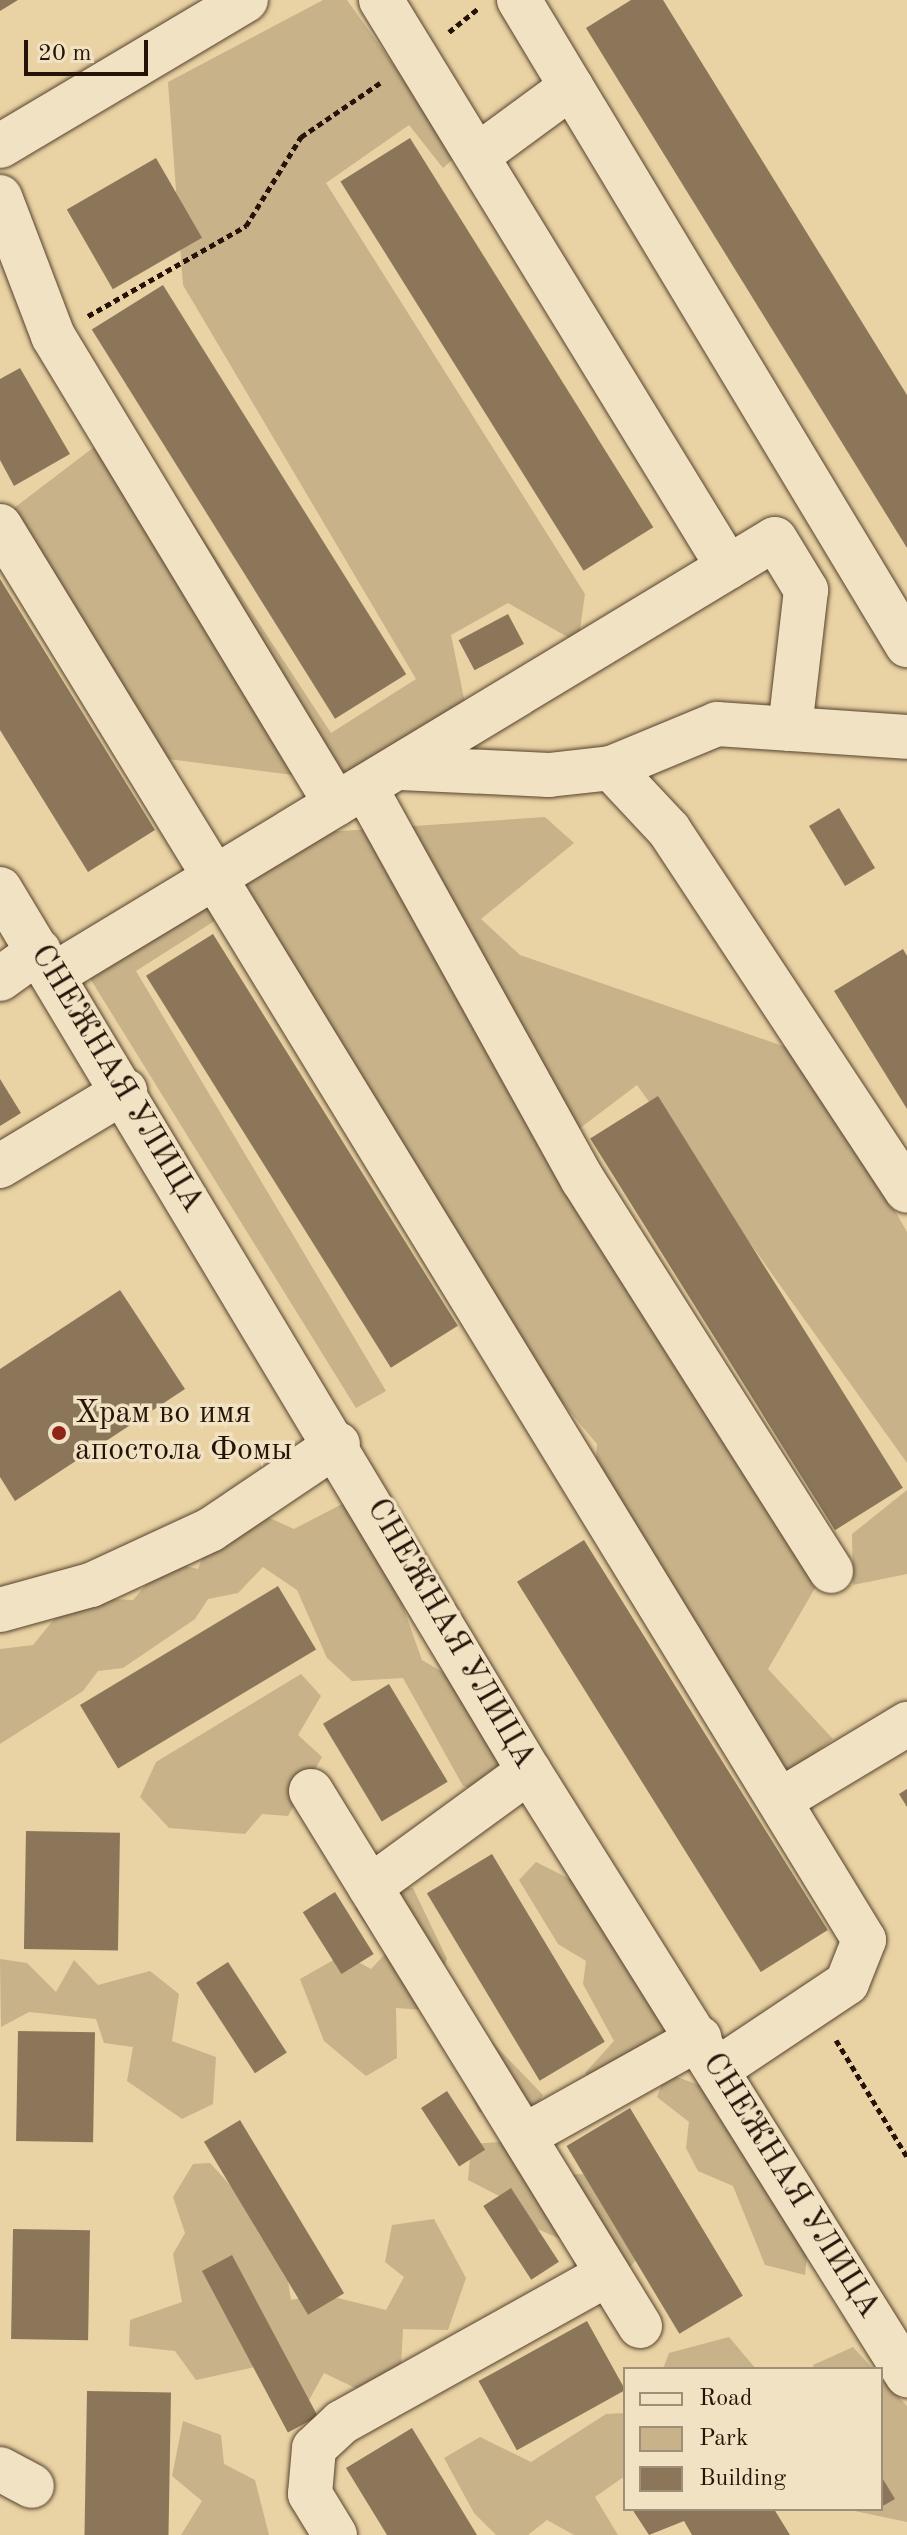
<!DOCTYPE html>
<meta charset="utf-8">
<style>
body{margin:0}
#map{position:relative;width:907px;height:2535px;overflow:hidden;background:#e9d2a3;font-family:"Old Standard TT",serif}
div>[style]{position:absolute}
.green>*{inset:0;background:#c8b289}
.building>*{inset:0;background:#8b7659;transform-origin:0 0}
.path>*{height:5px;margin-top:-2.5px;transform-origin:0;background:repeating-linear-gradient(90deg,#261308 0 6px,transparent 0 10px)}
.roads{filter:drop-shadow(0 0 2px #57432f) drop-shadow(0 0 2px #57432f)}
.minor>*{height:44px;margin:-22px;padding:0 22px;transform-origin:22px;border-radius:22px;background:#f1e2c3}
.dots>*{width:22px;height:22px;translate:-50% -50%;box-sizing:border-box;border:4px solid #f1e2c3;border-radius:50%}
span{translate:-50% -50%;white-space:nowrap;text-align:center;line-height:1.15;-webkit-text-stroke:7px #f1e2c3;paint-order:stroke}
.street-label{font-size:32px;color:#261308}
.poi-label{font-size:32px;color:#261308}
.left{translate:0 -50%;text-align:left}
.legend{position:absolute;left:623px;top:2367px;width:260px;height:144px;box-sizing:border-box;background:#f1e2c3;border:2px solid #a08f78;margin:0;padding:10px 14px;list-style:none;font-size:24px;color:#261308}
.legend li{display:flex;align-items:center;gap:16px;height:40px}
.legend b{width:40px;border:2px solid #a08f78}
.scale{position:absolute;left:24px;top:40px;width:124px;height:36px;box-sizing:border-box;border:4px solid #261308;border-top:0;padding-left:10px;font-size:24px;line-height:28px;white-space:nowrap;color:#261308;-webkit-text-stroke:6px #f1e2c3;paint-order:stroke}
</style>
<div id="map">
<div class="green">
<div style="clip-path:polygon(323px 0,347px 0,458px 155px,443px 168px,409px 125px,326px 183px,585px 594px,578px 643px,508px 603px,451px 635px,466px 708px,348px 782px,160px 758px,10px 511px,127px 422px,331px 733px,416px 679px,183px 285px,168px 82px)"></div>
<div style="clip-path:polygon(545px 817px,574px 843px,481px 919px,520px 955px,806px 1054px,907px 1232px,907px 1463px,637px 1085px,571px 1135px,836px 1552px,768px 1669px,833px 1739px,762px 1795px,591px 1517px,597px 1444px,540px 1376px,216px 920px,136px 971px,386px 1391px,356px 1408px,86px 972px,326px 832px)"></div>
<div style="clip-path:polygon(907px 1490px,907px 1574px,853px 1585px,852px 1534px)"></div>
<div style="clip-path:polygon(346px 1502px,386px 1559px,422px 1660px,458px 1681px,507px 1763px,483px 1793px,463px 1786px,403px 1678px,352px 1681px,327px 1658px,297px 1590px,263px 1567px,238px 1593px,208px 1599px,195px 1619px,123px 1668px,98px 1671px,83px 1691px,0 1744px,0 1649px,33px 1645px,72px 1597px,133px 1600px,166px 1561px,198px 1569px,211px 1536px,252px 1510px,294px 1529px)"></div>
<div style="clip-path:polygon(301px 1674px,321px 1696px,298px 1735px,322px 1757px,288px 1816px,262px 1814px,245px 1834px,169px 1828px,140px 1797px,156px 1762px)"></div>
<div style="clip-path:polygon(536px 1862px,574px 1881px,666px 2031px,601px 2088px,585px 2073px,614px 2041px,583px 1984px,586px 1961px,558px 1944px,519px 1880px)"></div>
<div style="clip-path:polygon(361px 1883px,413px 1888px,447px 1959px,423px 2010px,396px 2008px,397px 2058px,366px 2076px,324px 2041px,300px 1979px,344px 1954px,371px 1969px,386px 1953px,355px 1909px)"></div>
<div style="clip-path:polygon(0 1959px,27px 1963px,56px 1992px,74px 1960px,98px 1985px,150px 1971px,179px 1994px,172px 2041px,216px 2057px,213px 2104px,182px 2119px,127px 2081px,133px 2047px,104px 2043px,96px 2019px,29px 2012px,1px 2027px)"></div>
<div style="clip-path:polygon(492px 2042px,543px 2095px,529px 2120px,479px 2112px,459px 2068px)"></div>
<div style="clip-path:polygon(666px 2073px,710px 2089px,719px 2118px,747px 2131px,809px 2237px,805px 2275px,765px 2265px,733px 2186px,698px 2171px,686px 2148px,689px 2122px,657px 2097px)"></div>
<div style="clip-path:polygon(513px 2141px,533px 2177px,584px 2174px,639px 2256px,611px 2291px,576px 2271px,567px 2242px,524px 2223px,509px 2201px,468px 2180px,471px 2144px)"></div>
<div style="clip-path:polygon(210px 2163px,282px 2242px,291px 2300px,322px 2294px,386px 2310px,404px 2277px,385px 2262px,392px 2225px,434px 2219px,466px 2278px,448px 2330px,403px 2329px,401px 2366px,366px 2393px,324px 2373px,303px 2411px,269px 2364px,196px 2380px,175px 2351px,129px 2346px,130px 2320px,182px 2302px,173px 2254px,185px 2233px,173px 2197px,193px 2164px)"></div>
<div style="clip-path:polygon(729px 2337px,756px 2369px,663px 2369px,669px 2353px)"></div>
<div style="clip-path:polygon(853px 2347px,873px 2369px,814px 2369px,813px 2365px)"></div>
<div style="clip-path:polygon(881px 2378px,907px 2406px,907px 2522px,845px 2509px,881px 2509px)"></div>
<div style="clip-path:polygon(625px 2413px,625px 2476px,595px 2497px,618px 2535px,574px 2535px,547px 2520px,528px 2535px,496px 2535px,474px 2513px,444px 2458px,480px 2437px,531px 2462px,606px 2414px)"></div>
<div style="clip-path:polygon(183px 2421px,221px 2435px,224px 2464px,255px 2480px,269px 2535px,181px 2535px,202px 2501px,172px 2476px)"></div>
</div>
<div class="building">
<div style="clip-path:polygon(0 0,18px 0,0 11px)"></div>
<div style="clip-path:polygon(631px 0,663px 0,907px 395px,907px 548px,586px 28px)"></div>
<div style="left:410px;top:138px;width:459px;height:82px;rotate:58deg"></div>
<div style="left:156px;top:158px;width:92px;height:103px;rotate:60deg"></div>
<div style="left:163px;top:285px;width:459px;height:84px;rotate:58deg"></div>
<div style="clip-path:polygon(20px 368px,70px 454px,14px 486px,0 460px,0 379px)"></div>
<div style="clip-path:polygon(0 579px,155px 830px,88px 872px,0 730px)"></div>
<div style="left:508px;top:614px;width:34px;height:56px;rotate:62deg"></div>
<div style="left:839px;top:808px;width:70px;height:35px;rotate:59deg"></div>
<div style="left:213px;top:934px;width:462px;height:79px;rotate:58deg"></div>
<div style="clip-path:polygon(903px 949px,907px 956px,907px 1109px,834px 991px)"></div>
<div style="clip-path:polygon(0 1079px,21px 1113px,0 1126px)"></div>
<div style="left:658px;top:1096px;width:462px;height:80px;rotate:58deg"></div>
<div style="clip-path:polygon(120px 1290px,185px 1389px,15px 1501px,0 1477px,0 1369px)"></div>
<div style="left:584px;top:1540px;width:460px;height:79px;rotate:58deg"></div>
<div style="left:278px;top:1586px;width:74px;height:231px;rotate:59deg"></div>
<div style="left:389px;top:1684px;width:114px;height:77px;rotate:59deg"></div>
<div style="clip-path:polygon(907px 1789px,907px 1807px,899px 1794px)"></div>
<div style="left:26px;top:1831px;width:94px;height:118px;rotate:1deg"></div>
<div style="left:492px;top:1854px;width:219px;height:76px;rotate:59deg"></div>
<div style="left:335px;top:1892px;width:73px;height:38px;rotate:58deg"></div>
<div style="left:228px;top:1962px;width:108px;height:38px;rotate:57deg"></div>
<div style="left:18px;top:2031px;width:77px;height:110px;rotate:1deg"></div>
<div style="left:447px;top:2091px;width:70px;height:31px;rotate:57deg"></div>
<div style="left:630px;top:2108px;width:219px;height:74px;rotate:59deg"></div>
<div style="left:240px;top:2120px;width:202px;height:42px;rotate:59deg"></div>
<div style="left:511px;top:2188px;width:88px;height:33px;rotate:57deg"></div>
<div style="left:13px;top:2229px;width:77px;height:110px;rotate:1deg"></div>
<div style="left:232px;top:2255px;width:183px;height:34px;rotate:62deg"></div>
<div style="left:587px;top:2321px;width:79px;height:124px;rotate:61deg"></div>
<div style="left:87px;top:2391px;width:84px;height:144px;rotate:1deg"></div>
<div style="clip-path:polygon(412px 2428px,477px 2535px,387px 2535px,346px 2468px)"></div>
<div style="clip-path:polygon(881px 2476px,895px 2499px,881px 2507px)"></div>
<div style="clip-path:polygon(632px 2509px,774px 2509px,790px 2535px,692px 2535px,684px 2521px,649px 2535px)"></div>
</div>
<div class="path">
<div style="left:449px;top:32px;width:38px;rotate:-39deg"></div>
<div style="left:88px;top:316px;width:182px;rotate:-29.7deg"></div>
<div style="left:246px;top:226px;width:105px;rotate:-58.3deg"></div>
<div style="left:301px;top:137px;width:96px;rotate:-34.4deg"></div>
<div style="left:836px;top:2040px;width:137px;rotate:58.7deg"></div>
</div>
<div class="roads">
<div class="minor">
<div style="left:381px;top:0;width:665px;rotate:58.53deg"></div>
<div style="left:519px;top:0;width:753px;rotate:58.97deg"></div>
<div style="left:0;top:146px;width:286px;rotate:-30.7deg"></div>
<div style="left:477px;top:156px;width:117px;rotate:-36.3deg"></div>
<div style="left:0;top:197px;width:149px;rotate:69.1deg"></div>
<div style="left:53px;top:336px;width:547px;rotate:58.84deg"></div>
<div style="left:0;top:526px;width:1657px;rotate:58.57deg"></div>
<div style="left:864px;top:1940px;width:46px;rotate:111.6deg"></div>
<div style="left:847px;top:1983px;width:155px;rotate:146.3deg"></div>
<div style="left:401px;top:768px;width:148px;rotate:2.7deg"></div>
<div style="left:549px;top:775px;width:62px;rotate:-6.4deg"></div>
<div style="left:611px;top:768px;width:115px;rotate:-22.5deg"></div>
<div style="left:717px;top:724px;width:190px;rotate:3.9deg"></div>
<div style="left:611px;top:768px;width:85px;rotate:46.9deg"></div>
<div style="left:669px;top:830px;width:432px;rotate:56.6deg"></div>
<div style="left:366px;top:789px;width:447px;rotate:61deg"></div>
<div style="left:583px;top:1180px;width:463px;rotate:57.6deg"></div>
<div style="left:0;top:889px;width:1028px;rotate:59.05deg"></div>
<div style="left:529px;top:1771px;width:713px;rotate:57.96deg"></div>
<div style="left:53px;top:975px;width:843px;rotate:-31.13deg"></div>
<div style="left:775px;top:539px;width:60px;rotate:58.7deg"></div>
<div style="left:806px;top:590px;width:140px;rotate:96.6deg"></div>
<div style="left:0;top:979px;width:48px;rotate:-35.7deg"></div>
<div style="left:0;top:1166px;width:146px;rotate:-31deg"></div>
<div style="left:0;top:1610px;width:94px;rotate:-15.4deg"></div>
<div style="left:91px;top:1585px;width:131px;rotate:-24.8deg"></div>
<div style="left:210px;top:1530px;width:154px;rotate:-33.9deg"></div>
<div style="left:311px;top:1791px;width:628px;rotate:58.41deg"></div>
<div style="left:784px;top:1798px;width:144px;rotate:-31deg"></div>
<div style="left:370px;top:1887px;width:197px;rotate:-36.1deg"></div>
<div style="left:524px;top:2136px;width:201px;rotate:-29.2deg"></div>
<div style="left:0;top:2469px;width:36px;rotate:28deg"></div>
<div style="left:335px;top:2535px;width:48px;rotate:-121.4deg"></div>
<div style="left:310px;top:2494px;width:46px;rotate:-85deg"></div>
<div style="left:314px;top:2448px;width:38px;rotate:-43deg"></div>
<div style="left:342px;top:2422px;width:304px;rotate:-29.1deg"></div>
</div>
</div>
<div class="dots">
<div style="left:59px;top:1433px;background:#8f2418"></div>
</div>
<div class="street-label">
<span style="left:116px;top:1079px;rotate:59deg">СНЕЖНАЯ УЛИЦА</span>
<span style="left:450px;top:1634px;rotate:60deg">СНЕЖНАЯ УЛИЦА</span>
<span style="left:790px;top:2186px;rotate:58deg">СНЕЖНАЯ УЛИЦА</span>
</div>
<div class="poi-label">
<span class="left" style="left:75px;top:1433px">Храм во имя<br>апостола Фомы</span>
</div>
<ul class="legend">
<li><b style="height:10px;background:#f1e2c3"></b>Road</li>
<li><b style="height:22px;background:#c8b289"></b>Park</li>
<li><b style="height:22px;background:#8b7659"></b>Building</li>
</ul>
<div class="scale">20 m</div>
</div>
